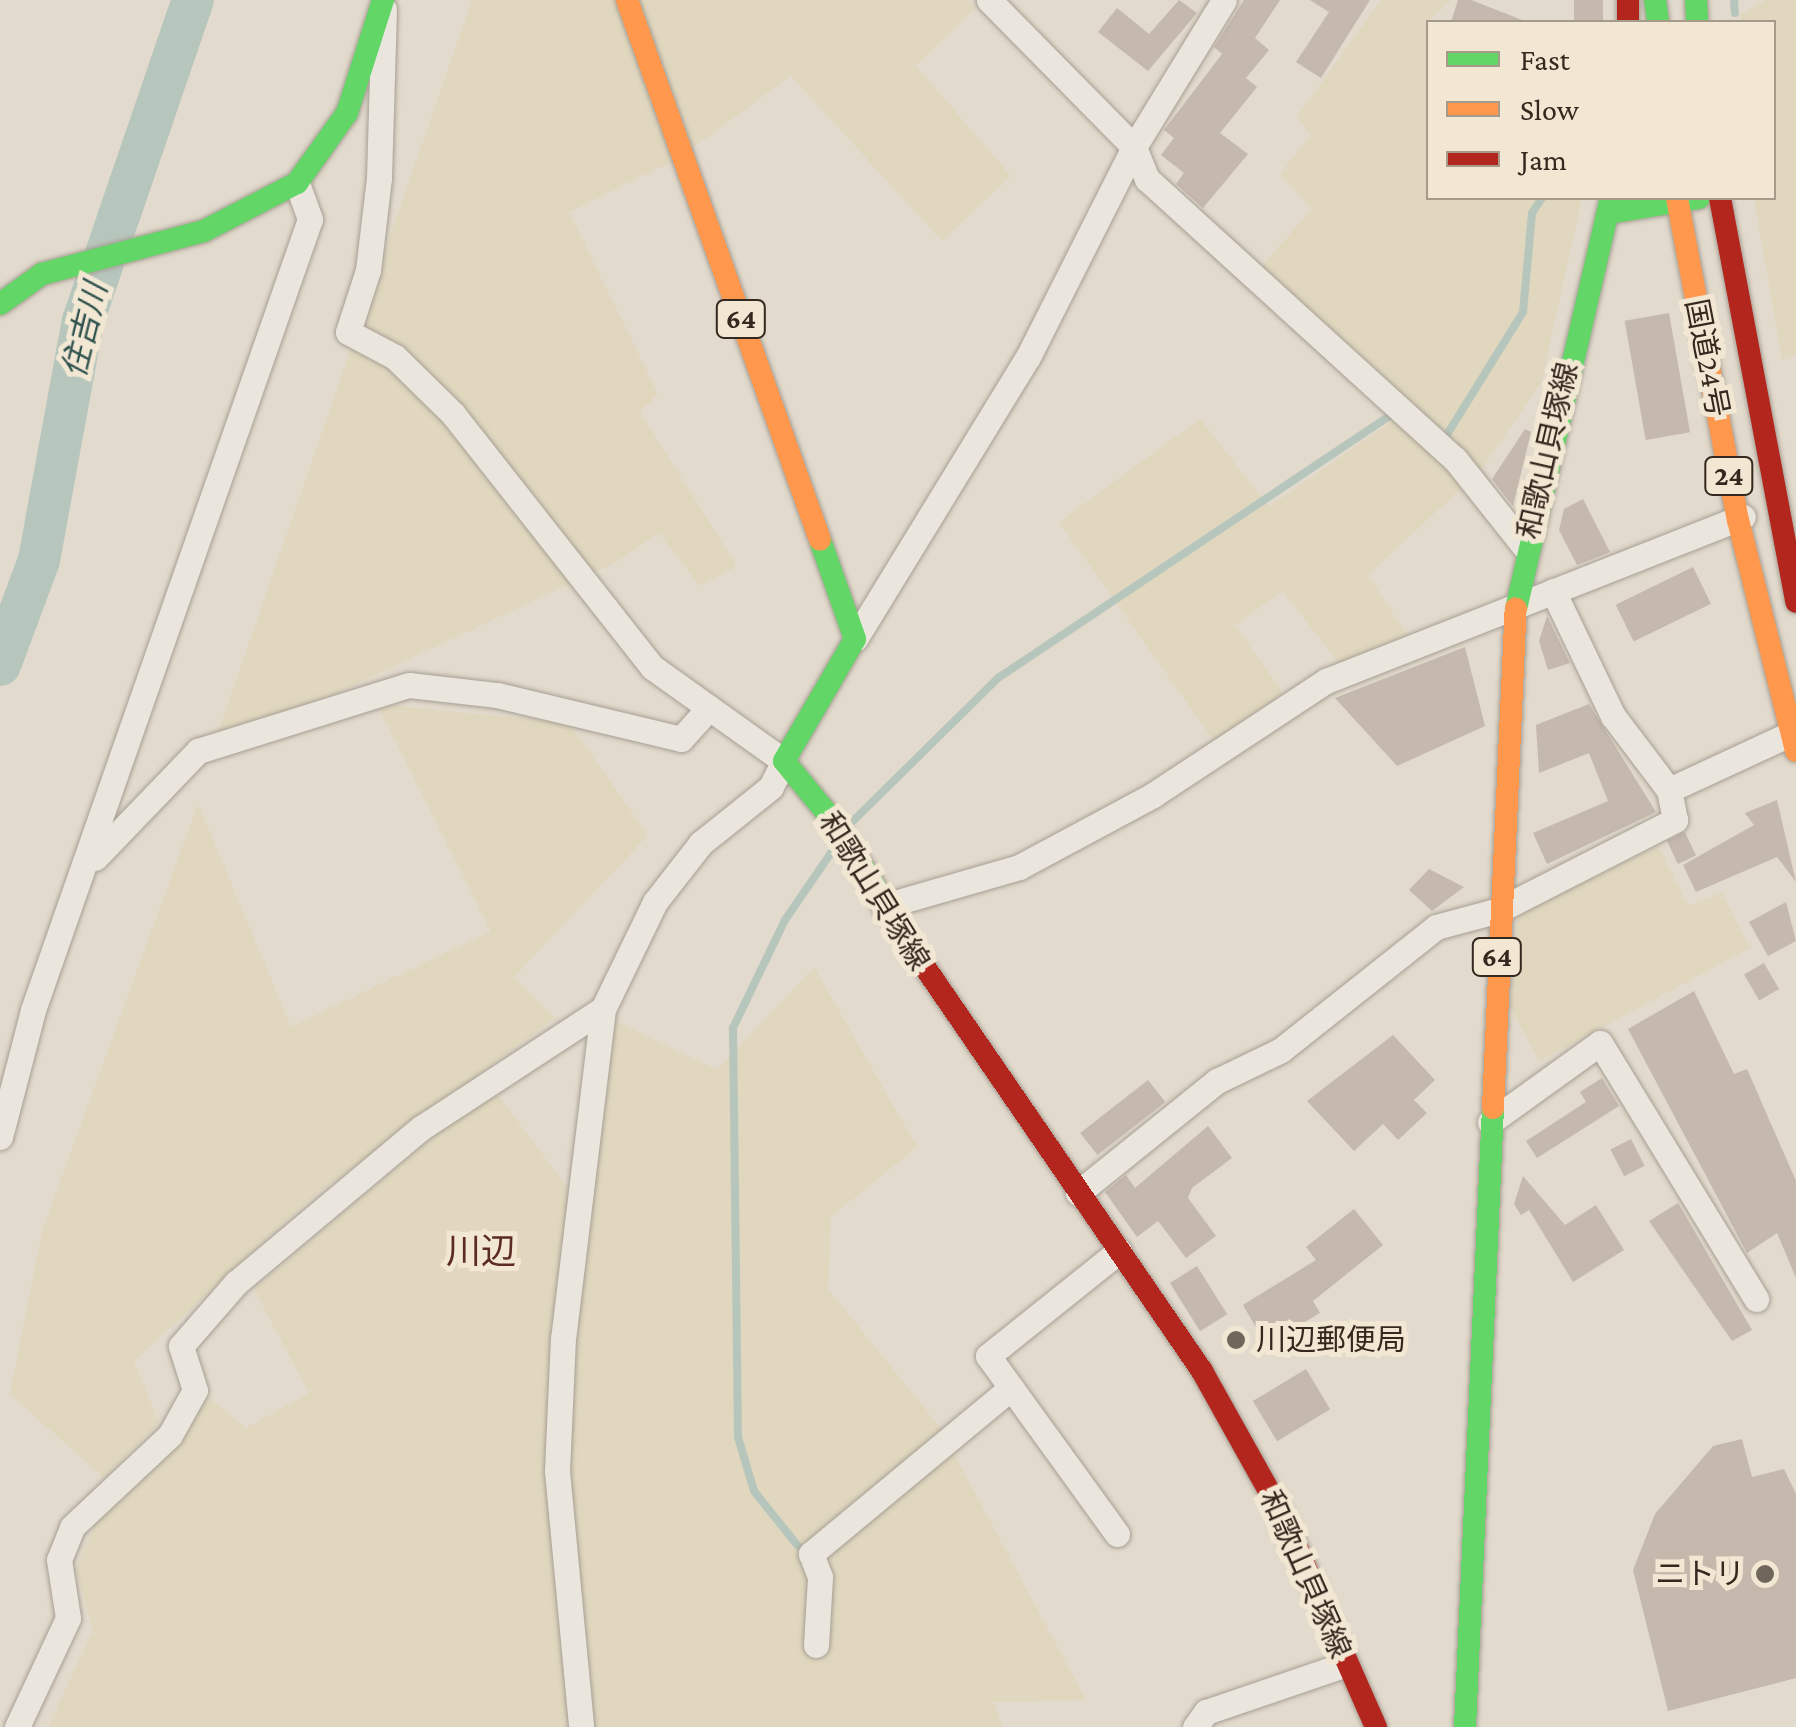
<!DOCTYPE html>
<meta charset="utf-8">
<style>
body{margin:0}
#map{position:relative;width:1796px;height:1727px;overflow:hidden;background:#e2dacc;font-family:"Crimson Pro","Noto Sans JP",serif}
div>[style]{position:absolute}
.farmland>*{inset:0;background:#e0d7be}
.stream>*{height:8px;margin:-4px;padding:0 4px;transform-origin:4px;border-radius:4px;background:#b7c6bc}
.river>*{height:42px;margin:-21px;padding:0 21px;transform-origin:21px;border-radius:21px;background:#b7c6bc}
.building>*{inset:0;background:#c5b8ad;transform-origin:0 0}
.roads{filter:drop-shadow(0 0 2px #a79f95) drop-shadow(0 0 2px #a79f95)}
.street>*{height:25px;margin:-12.5px;padding:0 12.5px;transform-origin:12.5px;border-radius:12.5px;background:#eae5dd}
.fast>*{height:22px;margin:-11px;padding:0 11px;transform-origin:11px;border-radius:11px;background:#63d668}
.slow>*{height:22px;margin:-11px;padding:0 11px;transform-origin:11px;border-radius:11px;background:#ff974d}
.jam>*{height:22px;margin:-11px;padding:0 11px;transform-origin:11px;border-radius:11px;background:#b3261e}
.dots>*{width:28px;height:28px;translate:-50% -50%;box-sizing:border-box;border:5px solid #f2e7d3;border-radius:50%}
span{translate:-50% -50%;white-space:nowrap;text-align:center;line-height:1.15;-webkit-text-stroke:10px #f2e7d3;paint-order:stroke}
.shield-label span{padding:2px 8px;background:#f2e7d3;border:2px solid;border-radius:8px;-webkit-text-stroke-width:0}
.shield-label{font-size:28px;color:#34281f;font-weight:700}
.street-label{font-size:30px;color:#34281f}
.poi-label{font-size:30px;color:#34281f}
.left{translate:0 -50%;text-align:left}
.right{translate:-100% -50%;text-align:right}
.water-label{font-size:32px;color:#2f524e;font-style:italic}
.quarter-label{font-size:35px;color:#5c2b22}
.legend{position:absolute;left:1426px;top:20px;width:350px;height:180px;box-sizing:border-box;background:#f2e7d3;border:2px solid #a69b8b;margin:0;padding:12px 18px;list-style:none;font-size:30px;color:#34281f}
.legend li{display:flex;align-items:center;gap:20px;height:50px}
.legend b{width:50px;border:2px solid #a69b8b}
</style>
<div id="map">
<div class="farmland">
<div style="clip-path:polygon(472px 0,617px 0,673px 161px,569px 212px,658px 394px,640px 412px,737px 566px,700px 586px,659px 533px,616px 562px,239px 739px,215px 741px)"></div>
<div style="clip-path:polygon(638px 0,968px 0,975px 8px,916px 66px,1011px 176px,942px 241px,791px 76px,692px 148px)"></div>
<div style="clip-path:polygon(1381px 0,1451px 0,1428px 22px,1428px 198px,1582px 198px,1541px 383px,1480px 471px,1368px 575px,1409px 638px,1341px 666px,1283px 591px,1235px 625px,1283px 693px,1214px 741px,1059px 522px,1200px 419px,1269px 507px,1409px 409px,1261px 267px,1312px 209px,1280px 174px,1311px 135px,1297px 117px)"></div>
<div style="clip-path:polygon(1767px 0,1796px 0,1796px 354px,1782px 360px,1754px 198px,1774px 198px,1774px 22px,1741px 22px,1740px 14px)"></div>
<div style="clip-path:polygon(377px 704px,569px 723px,648px 835px,514px 977px,555px 1018px,310px 1199px,134px 1361px,159px 1423px,104px 1478px,10px 1394px,42px 1231px,198px 804px,291px 1027px,491px 931px)"></div>
<div style="clip-path:polygon(1658px 847px,1688px 906px,1722px 893px,1750px 948px,1539px 1061px,1510px 1006px,1518px 911px)"></div>
<div style="clip-path:polygon(814px 967px,917px 1147px,831px 1217px,828px 1289px,939px 1426px,1086px 1700px,993px 1702px,1003px 1727px,48px 1727px,93px 1631px,76px 1570px,99px 1517px,183px 1438px,207px 1396px,246px 1428px,309px 1393px,254px 1289px,492px 1087px,588px 1215px,614px 1020px,717px 1070px)"></div>
</div>
<div class="stream">
<div style="left:1734px;top:0;width:13px;rotate:86deg"></div>
<div style="left:1443px;top:441px;width:152px;rotate:-58.2deg"></div>
<div style="left:1523px;top:312px;width:99px;rotate:-84.8deg"></div>
<div style="left:1532px;top:213px;width:18px;rotate:-56deg"></div>
<div style="left:853px;top:821px;width:204px;rotate:-44.6deg"></div>
<div style="left:998px;top:678px;width:476px;rotate:-33.8deg"></div>
<div style="left:798px;top:1546px;width:70px;rotate:-128.7deg"></div>
<div style="left:754px;top:1491px;width:56px;rotate:-106.5deg"></div>
<div style="left:738px;top:1437px;width:409px;rotate:-90.7deg"></div>
<div style="left:733px;top:1028px;width:120px;rotate:-64.3deg"></div>
<div style="left:785px;top:920px;width:88px;rotate:-55.6deg"></div>
</div>
<div class="river">
<div style="left:0;top:665px;width:112px;rotate:-69.6deg"></div>
<div style="left:39px;top:560px;width:243px;rotate:-79.6deg"></div>
<div style="left:83px;top:321px;width:339px;rotate:-71.1deg"></div>
</div>
<div class="building">
<div style="clip-path:polygon(1179px 0,1197px 13px,1148px 71px,1098px 32px,1117px 8px,1149px 34px)"></div>
<div style="clip-path:polygon(1244px 0,1280px 0,1255px 38px,1269px 50px,1246px 78px,1257px 87px,1220px 133px,1248px 154px,1203px 208px,1176px 184px,1184px 173px,1161px 155px,1174px 138px,1164px 130px,1222px 54px,1214px 47px)"></div>
<div style="clip-path:polygon(1310px 0,1370px 0,1321px 78px,1296px 62px,1329px 12px)"></div>
<div style="clip-path:polygon(1458px 0,1471px 0,1527px 22px,1451px 22px)"></div>
<div style="left:1574px;top:0;width:29px;height:22px"></div>
<div style="left:1669px;top:313px;width:121px;height:45px;rotate:80deg"></div>
<div style="clip-path:polygon(1525px 429px,1531px 432px,1513px 506px,1492px 479px)"></div>
<div style="clip-path:polygon(1583px 499px,1610px 552px,1577px 565px,1559px 530px,1564px 509px)"></div>
<div style="left:1693px;top:567px;width:41px;height:86px;rotate:64deg"></div>
<div style="clip-path:polygon(1547px 616px,1570px 663px,1548px 670px,1539px 641px)"></div>
<div style="clip-path:polygon(1465px 647px,1485px 726px,1397px 766px,1335px 698px)"></div>
<div style="clip-path:polygon(1589px 704px,1656px 812px,1547px 864px,1533px 833px,1608px 801px,1589px 753px,1539px 773px,1536px 725px)"></div>
<div style="clip-path:polygon(1777px 800px,1796px 882px,1777px 857px,1696px 892px,1683px 865px,1754px 825px,1745px 813px)"></div>
<div style="left:1685px;top:832px;width:26px;height:20px;rotate:65deg"></div>
<div style="clip-path:polygon(1429px 869px,1464px 887px,1432px 911px,1409px 890px)"></div>
<div style="clip-path:polygon(1786px 902px,1796px 941px,1768px 956px,1749px 922px)"></div>
<div style="left:1764px;top:963px;width:30px;height:23px;rotate:60deg"></div>
<div style="clip-path:polygon(1694px 991px,1734px 1074px,1747px 1069px,1796px 1181px,1796px 1278px,1777px 1233px,1747px 1253px,1628px 1029px)"></div>
<div style="clip-path:polygon(1393px 1035px,1435px 1080px,1414px 1100px,1427px 1113px,1398px 1140px,1383px 1124px,1354px 1151px,1307px 1101px)"></div>
<div style="clip-path:polygon(1602px 1078px,1619px 1106px,1537px 1158px,1526px 1141px,1586px 1102px,1580px 1092px)"></div>
<div style="left:1148px;top:1080px;width:28px;height:86px;rotate:52deg"></div>
<div style="clip-path:polygon(1208px 1126px,1232px 1158px,1192px 1188px,1188px 1198px,1216px 1236px,1186px 1258px,1158px 1221px,1137px 1237px,1105px 1192px,1126px 1175px,1135px 1188px)"></div>
<div style="left:1631px;top:1139px;width:30px;height:23px;rotate:63deg"></div>
<div style="clip-path:polygon(1523px 1176px,1565px 1225px,1596px 1205px,1624px 1250px,1573px 1282px,1529px 1210px,1521px 1215px,1514px 1204px)"></div>
<div style="clip-path:polygon(1678px 1203px,1752px 1330px,1732px 1341px,1649px 1221px)"></div>
<div style="clip-path:polygon(1354px 1209px,1383px 1245px,1313px 1301px,1320px 1313px,1266px 1345px,1243px 1305px,1316px 1260px,1306px 1247px)"></div>
<div style="left:1197px;top:1266px;width:57px;height:32px;rotate:58deg"></div>
<div style="left:1306px;top:1369px;width:47px;height:62px;rotate:59deg"></div>
<div style="clip-path:polygon(1742px 1439px,1752px 1477px,1784px 1469px,1796px 1494px,1796px 1678px,1668px 1711px,1633px 1570px,1655px 1514px,1713px 1446px)"></div>
</div>
<div class="roads">
<div class="street">
<div style="left:989px;top:0;width:206px;rotate:45.4deg"></div>
<div style="left:1134px;top:147px;width:35px;rotate:68deg"></div>
<div style="left:1147px;top:179px;width:416px;rotate:42.3deg"></div>
<div style="left:1455px;top:459px;width:111px;rotate:51.6deg"></div>
<div style="left:384px;top:9px;width:169px;rotate:91.7deg"></div>
<div style="left:379px;top:178px;width:93px;rotate:96.8deg"></div>
<div style="left:368px;top:270px;width:65px;rotate:107.9deg"></div>
<div style="left:348px;top:332px;width:53px;rotate:28deg"></div>
<div style="left:395px;top:357px;width:81px;rotate:44.5deg"></div>
<div style="left:453px;top:414px;width:322px;rotate:51.8deg"></div>
<div style="left:652px;top:667px;width:162px;rotate:35.5deg"></div>
<div style="left:784px;top:761px;width:29px;rotate:117deg"></div>
<div style="left:771px;top:787px;width:90px;rotate:141.3deg"></div>
<div style="left:701px;top:843px;width:75px;rotate:127.9deg"></div>
<div style="left:655px;top:902px;width:119px;rotate:115.9deg"></div>
<div style="left:603px;top:1009px;width:331px;rotate:96.9deg"></div>
<div style="left:563px;top:1338px;width:133px;rotate:92.6deg"></div>
<div style="left:557px;top:1471px;width:257px;rotate:84.6deg"></div>
<div style="left:1553px;top:591px;width:139px;rotate:64.4deg"></div>
<div style="left:1613px;top:716px;width:93px;rotate:52.9deg"></div>
<div style="left:855px;top:639px;width:331px;rotate:-58.5deg"></div>
<div style="left:1028px;top:357px;width:235px;rotate:-63.2deg"></div>
<div style="left:1134px;top:147px;width:172px;rotate:-58.5deg"></div>
<div style="left:95px;top:858px;width:149px;rotate:-46.1deg"></div>
<div style="left:198px;top:751px;width:221px;rotate:-17.4deg"></div>
<div style="left:409px;top:685px;width:89px;rotate:6.5deg"></div>
<div style="left:497px;top:695px;width:189px;rotate:13.4deg"></div>
<div style="left:681px;top:739px;width:42px;rotate:-47.9deg"></div>
<div style="left:884px;top:906px;width:141px;rotate:-16.1deg"></div>
<div style="left:1019px;top:867px;width:152px;rotate:-28.2deg"></div>
<div style="left:1153px;top:795px;width:207px;rotate:-33.4deg"></div>
<div style="left:1326px;top:681px;width:448px;rotate:-21.5deg"></div>
<div style="left:1490px;top:1122px;width:135px;rotate:-35.7deg"></div>
<div style="left:1600px;top:1043px;width:300px;rotate:58.6deg"></div>
<div style="left:0;top:1137px;width:131px;rotate:-75.4deg"></div>
<div style="left:33px;top:1010px;width:838px;rotate:-70.7deg"></div>
<div style="left:310px;top:219px;width:38px;rotate:-110deg"></div>
<div style="left:1078px;top:1193px;width:179px;rotate:-38.9deg"></div>
<div style="left:1217px;top:1081px;width:71px;rotate:-25.8deg"></div>
<div style="left:1281px;top:1050px;width:198px;rotate:-38.4deg"></div>
<div style="left:1436px;top:927px;width:65px;rotate:-15.1deg"></div>
<div style="left:1499px;top:910px;width:198px;rotate:-27.1deg"></div>
<div style="left:1675px;top:820px;width:31px;rotate:-101deg"></div>
<div style="left:1669px;top:790px;width:140px;rotate:-24.9deg"></div>
<div style="left:1117px;top:1534px;width:220px;rotate:-125.9deg"></div>
<div style="left:988px;top:1356px;width:168px;rotate:-38.7deg"></div>
<div style="left:816px;top:1645px;width:68px;rotate:-86.6deg"></div>
<div style="left:820px;top:1577px;width:25px;rotate:-111deg"></div>
<div style="left:811px;top:1554px;width:260px;rotate:-39.7deg"></div>
<div style="left:17px;top:1727px;width:120px;rotate:-64.9deg"></div>
<div style="left:68px;top:1618px;width:59px;rotate:-98.8deg"></div>
<div style="left:59px;top:1560px;width:35px;rotate:-68deg"></div>
<div style="left:72px;top:1527px;width:134px;rotate:-43.2deg"></div>
<div style="left:170px;top:1435px;width:51px;rotate:-60.9deg"></div>
<div style="left:195px;top:1390px;width:46px;rotate:-107.7deg"></div>
<div style="left:181px;top:1346px;width:84px;rotate:-48.9deg"></div>
<div style="left:236px;top:1283px;width:241px;rotate:-40deg"></div>
<div style="left:421px;top:1128px;width:217px;rotate:-33.2deg"></div>
<div style="left:1195px;top:1727px;width:19px;rotate:-54deg"></div>
<div style="left:1206px;top:1712px;width:148px;rotate:-18.9deg"></div>
</div>
<div class="fast">
<div style="left:1655px;top:0;width:22px;rotate:82deg"></div>
<div style="left:1696px;top:0;width:22px;rotate:87deg"></div>
<div style="left:1608px;top:213px;width:92px;rotate:-9.4deg"></div>
<div style="left:0;top:304px;width:52px;rotate:-35.5deg"></div>
<div style="left:42px;top:274px;width:168px;rotate:-14.9deg"></div>
<div style="left:204px;top:231px;width:105px;rotate:-27.3deg"></div>
<div style="left:297px;top:183px;width:86px;rotate:-54.5deg"></div>
<div style="left:347px;top:113px;width:119px;rotate:-72.3deg"></div>
<div style="left:820px;top:540px;width:105px;rotate:70.5deg"></div>
<div style="left:855px;top:639px;width:141px;rotate:120.2deg"></div>
<div style="left:784px;top:761px;width:88px;rotate:50.5deg"></div>
<div style="left:840px;top:829px;width:134px;rotate:59deg"></div>
<div style="left:1516px;top:609px;width:422px;rotate:-77deg"></div>
<div style="left:1465px;top:1727px;width:620px;rotate:-87.41deg"></div>
</div>
<div class="slow">
<div style="left:627px;top:0;width:573px;rotate:70.33deg"></div>
<div style="left:1677px;top:198px;width:328px;rotate:79.3deg"></div>
<div style="left:1738px;top:520px;width:238px;rotate:75.9deg"></div>
<div style="left:1493px;top:1108px;width:500px;rotate:-87.4deg"></div>
</div>
<div class="jam">
<div style="left:1628px;top:0;width:22px;rotate:90deg"></div>
<div style="left:1720px;top:198px;width:411px;rotate:79.3deg"></div>
<div style="left:909px;top:944px;width:518px;rotate:55.54deg"></div>
<div style="left:1202px;top:1371px;width:164px;rotate:60.8deg"></div>
<div style="left:1282px;top:1514px;width:233px;rotate:66.2deg"></div>
</div>
</div>
<div class="dots">
<div style="left:1236px;top:1340px;background:#71665c"></div>
<div style="left:1765px;top:1574px;background:#71665c"></div>
</div>
<div class="shield-label">
<span style="left:741px;top:319px">64</span>
<span style="left:1729px;top:476px">24</span>
<span style="left:1497px;top:957px">64</span>
</div>
<div class="street-label">
<span style="left:1707px;top:358px;rotate:79deg">国道24号</span>
<span style="left:1548px;top:451px;rotate:-77deg">和歌山貝塚線</span>
<span style="left:874px;top:891px;rotate:58deg">和歌山貝塚線</span>
<span style="left:1305px;top:1574px;rotate:66deg">和歌山貝塚線</span>
</div>
<div class="poi-label">
<span class="left" style="left:1256px;top:1340px">川辺郵便局</span>
<span class="right" style="left:1745px;top:1574px">ニトリ</span>
</div>
<div class="water-label">
<span style="left:85px;top:330px;rotate:-76deg">住吉川</span>
</div>
<div class="quarter-label">
<span style="left:481px;top:1252px">川辺</span>
</div>
<ul class="legend">
<li><b style="height:12px;background:#63d668"></b>Fast</li>
<li><b style="height:12px;background:#ff974d"></b>Slow</li>
<li><b style="height:12px;background:#b3261e"></b>Jam</li>
</ul>
</div>
